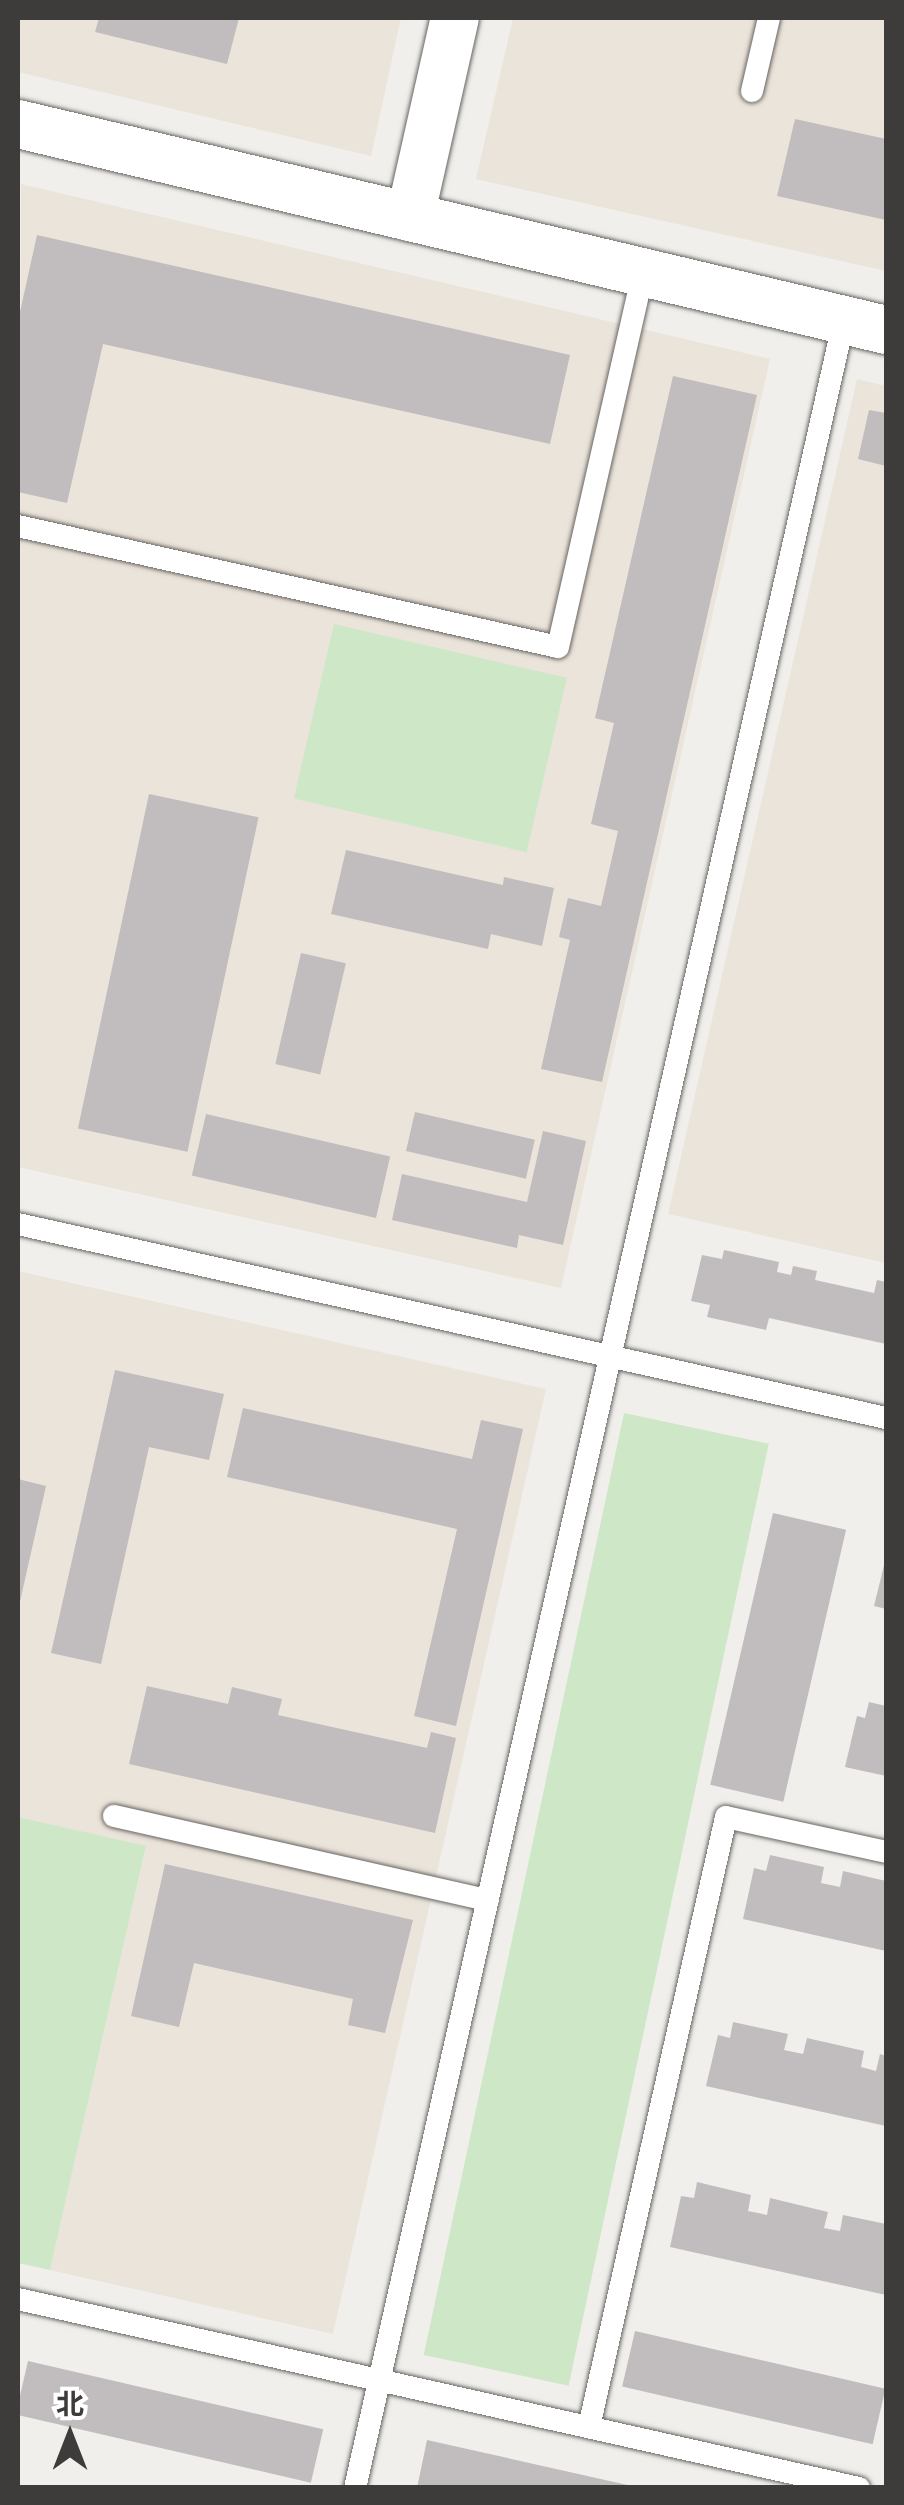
<!DOCTYPE html>
<meta charset="utf-8">
<style>
body{margin:0}
#map{position:relative;width:904px;height:2505px;overflow:hidden;background:#f1efeb;font-family:Signika,"Noto Sans SC",sans-serif}
div>[style]{position:absolute}
.built>*{inset:0;background:#ebe4da}
.green>*{inset:0;background:#cee7c7;transform-origin:0 0}
.building>*{inset:0;background:#c1bcbe;transform-origin:0 0}
.roads{filter:drop-shadow(0 0 2px #676562) drop-shadow(0 0 2px #676562)}
.lane>*{height:22px;margin:-11px;padding:0 11px;transform-origin:11px;border-radius:11px;background:#fff}
.street>*{height:48px;margin:-24px;padding:0 24px;transform-origin:24px;border-radius:24px;background:#fff}
span{translate:-50% -50%;white-space:nowrap;text-align:center;line-height:1.15;-webkit-text-stroke:10px #fff;paint-order:stroke}
.frame{position:absolute;inset:0;border:20px solid #3d3c3a;pointer-events:none}
.north{position:absolute;left:20px;top:2385px;width:100px;height:100px;-webkit-text-stroke:8px #fff;paint-order:stroke;rotate:0deg;font-size:28px;font-weight:700;line-height:40px;text-align:center;color:#3d3c3a}
.north::after{content:'';display:block;margin:auto;width:35px;height:45px;background:#3d3c3a;clip-path:polygon(50% 0,100% 100%,50% 72%,0 100%)}
</style>
<div id="map">
<div class="built">
<div style="clip-path:polygon(18px 18px,401px 18px,371px 156px,18px 72px)"></div>
<div style="clip-path:polygon(513px 18px,886px 18px,886px 271px,476px 179px)"></div>
<div style="clip-path:polygon(21px 184px,770px 359px,561px 1288px,18px 1167px)"></div>
<div style="clip-path:polygon(857px 379px,886px 386px,886px 1263px,668px 1214px)"></div>
<div style="clip-path:polygon(18px 1271px,546px 1389px,333px 2334px,50px 2270px,146px 1847px,18px 1817px)"></div>
</div>
<div class="green">
<div style="left:334px;top:624px;width:239px;height:179px;rotate:13deg"></div>
<div style="left:624px;top:1413px;width:148px;height:963px;rotate:12deg"></div>
<div style="clip-path:polygon(18px 1817px,146px 1846px,50px 2270px,18px 2263px)"></div>
</div>
<div class="building">
<div style="clip-path:polygon(99px 18px,239px 18px,227px 64px,95px 32px)"></div>
<div style="clip-path:polygon(795px 119px,886px 139px,886px 220px,777px 196px)"></div>
<div style="clip-path:polygon(37px 235px,570px 355px,550px 444px,103px 344px,67px 503px,18px 492px,18px 321px)"></div>
<div style="clip-path:polygon(673px 376px,757px 395px,602px 1082px,541px 1069px,570px 940px,559px 937px,568px 898px,601px 906px,618px 831px,591px 824px,614px 723px,595px 718px)"></div>
<div style="clip-path:polygon(869px 410px,886px 413px,886px 466px,858px 459px)"></div>
<div style="left:149px;top:794px;width:112px;height:342px;rotate:12deg"></div>
<div style="clip-path:polygon(346px 850px,503px 885px,504px 877px,554px 888px,542px 946px,491px 934px,488px 949px,331px 914px)"></div>
<div style="left:301px;top:953px;width:46px;height:114px;rotate:13deg"></div>
<div style="left:415px;top:1112px;width:123px;height:40px;rotate:13deg"></div>
<div style="left:206px;top:1114px;width:189px;height:63px;rotate:13deg"></div>
<div style="clip-path:polygon(543px 1131px,586px 1141px,563px 1245px,519px 1235px,517px 1248px,392px 1220px,402px 1174px,527px 1202px)"></div>
<div style="clip-path:polygon(724px 1250px,779px 1262px,777px 1272px,791px 1275px,793px 1266px,817px 1271px,815px 1280px,874px 1293px,877px 1280px,886px 1282px,886px 1344px,769px 1318px,766px 1330px,707px 1317px,710px 1305px,691px 1301px,702px 1255px,722px 1259px)"></div>
<div style="clip-path:polygon(115px 1370px,224px 1394px,209px 1460px,149px 1447px,101px 1664px,51px 1653px)"></div>
<div style="clip-path:polygon(243px 1408px,472px 1459px,481px 1420px,523px 1429px,456px 1726px,414px 1716px,457px 1529px,227px 1477px)"></div>
<div style="clip-path:polygon(18px 1479px,46px 1486px,19px 1606px,18px 1606px)"></div>
<div style="left:773px;top:1513px;width:75px;height:279px;rotate:13deg"></div>
<div style="clip-path:polygon(886px 1557px,886px 1609px,874px 1606px)"></div>
<div style="clip-path:polygon(147px 1686px,228px 1704px,232px 1687px,282px 1699px,278px 1715px,427px 1748px,431px 1732px,456px 1738px,435px 1833px,129px 1764px)"></div>
<div style="clip-path:polygon(869px 1702px,886px 1706px,886px 1776px,845px 1767px,857px 1716px,865px 1718px)"></div>
<div style="clip-path:polygon(770px 1855px,824px 1867px,821px 1883px,840px 1887px,843px 1871px,886px 1881px,886px 1951px,743px 1919px,754px 1868px,766px 1871px)"></div>
<div style="clip-path:polygon(165px 1864px,413px 1920px,385px 2033px,348px 2025px,353px 1999px,194px 1963px,179px 2027px,131px 2016px)"></div>
<div style="clip-path:polygon(733px 2022px,788px 2034px,784px 2050px,803px 2054px,807px 2038px,864px 2051px,861px 2067px,876px 2071px,880px 2054px,886px 2056px,886px 2126px,706px 2086px,718px 2035px,730px 2038px)"></div>
<div style="clip-path:polygon(697px 2182px,751px 2195px,748px 2211px,767px 2215px,770px 2198px,828px 2212px,824px 2228px,840px 2231px,843px 2215px,886px 2224px,886px 2295px,670px 2247px,681px 2196px,694px 2198px)"></div>
<div style="left:635px;top:2331px;width:257px;height:57px;rotate:13deg"></div>
<div style="left:28px;top:2361px;width:303px;height:55px;rotate:13deg"></div>
<div style="clip-path:polygon(427px 2440px,632px 2486px,632px 2488px,417px 2488px)"></div>
</div>
<div class="roads">
<div class="lane">
<div style="left:752px;top:91px;width:75px;rotate:-76.9deg"></div>
<div style="left:18px;top:526px;width:553px;rotate:12.63deg"></div>
<div style="left:558px;top:647px;width:385px;rotate:-77.2deg"></div>
<div style="left:18px;top:1224px;width:889px;rotate:12.6deg"></div>
<div style="left:114px;top:1816px;width:383px;rotate:12.7deg"></div>
<div style="left:18px;top:2299px;width:862px;rotate:12.67deg"></div>
<div style="left:589px;top:2427px;width:625px;rotate:-77.34deg"></div>
<div style="left:726px;top:1817px;width:164px;rotate:12.3deg"></div>
<div style="left:355px;top:2488px;width:2222px;rotate:-77.29deg"></div>
</div>
<div class="street">
<div style="left:18px;top:124px;width:892px;rotate:13.35deg"></div>
<div style="left:410px;top:217px;width:204px;rotate:-77.3deg"></div>
</div>
</div>
<div class="frame"></div>
<div class="north">北</div>
</div>
